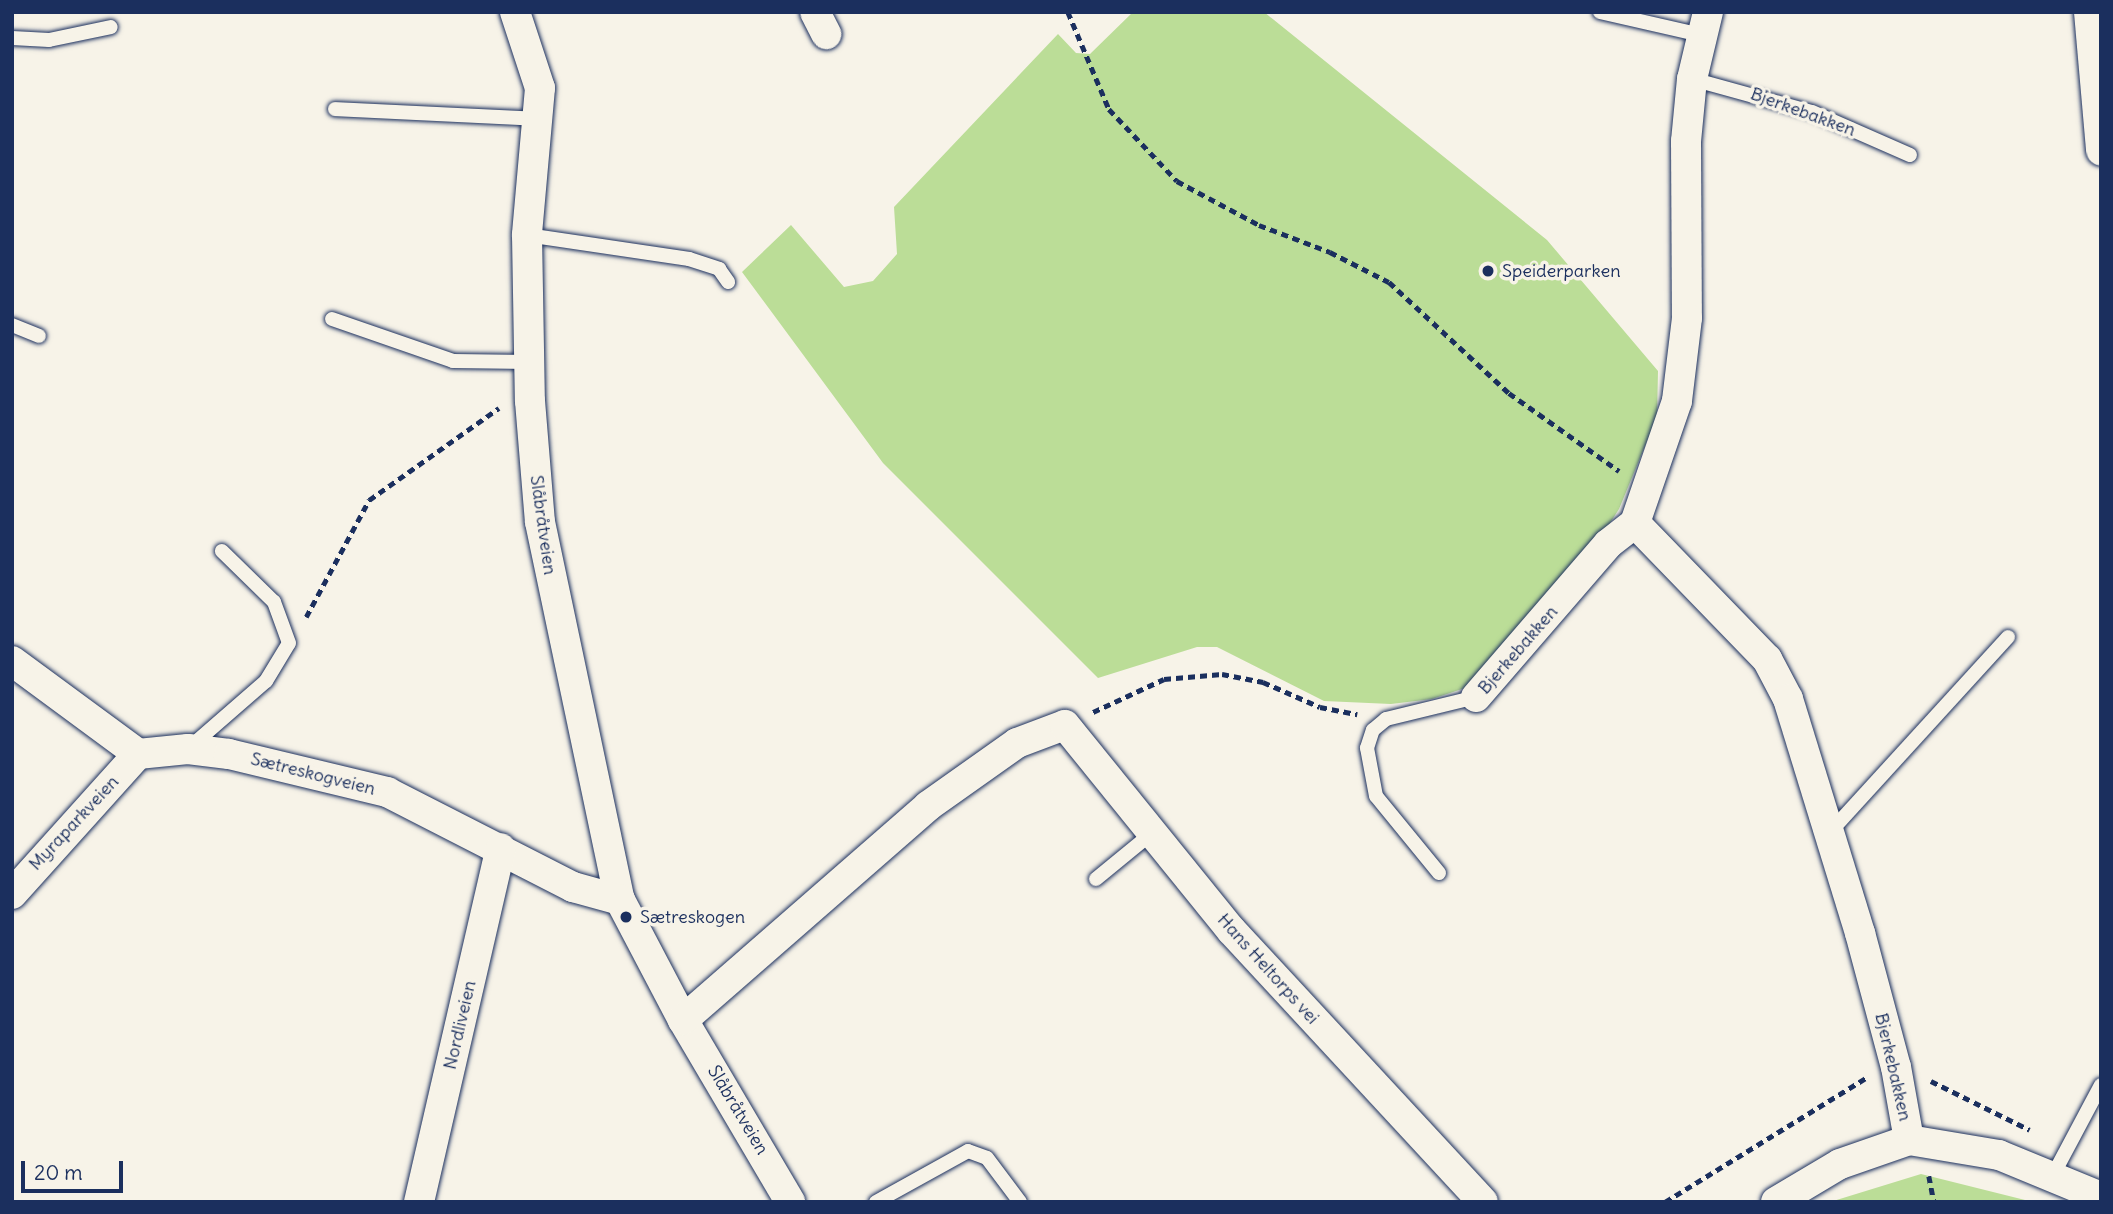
<!DOCTYPE html>
<meta charset="utf-8">
<style>
body{margin:0}
#map{position:relative;width:2113px;height:1214px;overflow:hidden;background:#f7f3e8;font-family:Delius,sans-serif}
div>[style]{position:absolute}
.green>*{inset:0;background:#bbdd97}
.path>*{height:4.5px;margin-top:-2.25px;transform-origin:0;background:repeating-linear-gradient(90deg,#1b2f5e 0 7px,transparent 0 12px)}
.roads{filter:drop-shadow(0 0 2px #1b2f5e) drop-shadow(0 0 2px #1b2f5e)}
.service>*{height:14px;margin:-7px;padding:0 7px;transform-origin:7px;border-radius:7px;background:#f7f3e8}
.minor>*{height:30px;margin:-15px;padding:0 15px;transform-origin:15px;border-radius:15px;background:#f7f3e8}
.dots>*{width:19px;height:19px;translate:-50% -50%;box-sizing:border-box;border:4px solid #f7f3e8;border-radius:50%}
span{translate:-50% -50%;white-space:nowrap;text-align:center;line-height:1.15;-webkit-text-stroke:7px #f7f3e8;paint-order:stroke}
.street-label{font-size:18px;color:#1b2f5e}
.poi-label{font-size:18px;color:#1b2f5e}
.left{translate:0 -50%;text-align:left}
.frame{position:absolute;inset:0;border:14px solid #1b2f5e;pointer-events:none}
.scale{position:absolute;left:21px;top:1161px;width:102px;height:32px;box-sizing:border-box;border:4px solid #1b2f5e;border-top:0;padding-left:9px;font-size:21px;line-height:24px;white-space:nowrap;color:#1b2f5e;-webkit-text-stroke:5px #f7f3e8;paint-order:stroke}
</style>
<div id="map">
<div class="green">
<div style="clip-path:polygon(1133px 12px,1264px 12px,1547px 240px,1658px 371px,1657px 417px,1619px 509px,1592px 551px,1471px 686px,1432px 699px,1391px 704px,1324px 701px,1217px 647px,1197px 647px,1098px 678px,883px 463px,742px 272px,791px 225px,844px 287px,873px 281px,897px 254px,894px 207px,1058px 34px,1076px 53px,1090px 54px)"></div>
<div style="clip-path:polygon(1921px 1174px,2025px 1200px,2029px 1202px,1830px 1202px)"></div>
</div>
<div class="path">
<div style="left:1068px;top:12px;width:105px;rotate:67.1deg"></div>
<div style="left:1109px;top:109px;width:99px;rotate:46.6deg"></div>
<div style="left:1177px;top:181px;width:93px;rotate:28.2deg"></div>
<div style="left:1259px;top:225px;width:76px;rotate:20.8deg"></div>
<div style="left:1330px;top:252px;width:66px;rotate:27deg"></div>
<div style="left:1389px;top:282px;width:163px;rotate:42.8deg"></div>
<div style="left:1509px;top:393px;width:135px;rotate:35.3deg"></div>
<div style="left:306px;top:617px;width:133px;rotate:-61.7deg"></div>
<div style="left:369px;top:500px;width:159px;rotate:-35.3deg"></div>
<div style="left:1093px;top:712px;width:78px;rotate:-24.9deg"></div>
<div style="left:1164px;top:679px;width:58px;rotate:-4.9deg"></div>
<div style="left:1222px;top:674px;width:42px;rotate:11deg"></div>
<div style="left:1263px;top:682px;width:62px;rotate:23.7deg"></div>
<div style="left:1320px;top:707px;width:38px;rotate:11deg"></div>
<div style="left:1931px;top:1081px;width:110px;rotate:26.3deg"></div>
<div style="left:1929px;top:1176px;width:26px;rotate:79deg"></div>
<div style="left:1665px;top:1202px;width:238px;rotate:-31.7deg"></div>
</div>
<div class="roads">
<div class="service">
<div style="left:1600px;top:12px;width:104px;rotate:12.8deg"></div>
<div style="left:12px;top:38px;width:37px;rotate:3deg"></div>
<div style="left:49px;top:40px;width:63px;rotate:-11.8deg"></div>
<div style="left:1692px;top:79px;width:124px;rotate:15.4deg"></div>
<div style="left:1812px;top:112px;width:107px;rotate:23.7deg"></div>
<div style="left:335px;top:109px;width:204px;rotate:2.8deg"></div>
<div style="left:527px;top:235px;width:164px;rotate:8.4deg"></div>
<div style="left:689px;top:259px;width:32px;rotate:18deg"></div>
<div style="left:719px;top:269px;width:16px;rotate:55deg"></div>
<div style="left:332px;top:319px;width:128px;rotate:19.1deg"></div>
<div style="left:453px;top:361px;width:76px;rotate:0.8deg"></div>
<div style="left:12px;top:325px;width:29px;rotate:22deg"></div>
<div style="left:189px;top:748px;width:102px;rotate:-41deg"></div>
<div style="left:266px;top:681px;width:44px;rotate:-58.8deg"></div>
<div style="left:289px;top:643px;width:44px;rotate:-110.1deg"></div>
<div style="left:274px;top:602px;width:73px;rotate:-135.6deg"></div>
<div style="left:1830px;top:832px;width:264px;rotate:-47.6deg"></div>
<div style="left:1439px;top:873px;width:99px;rotate:-129.3deg"></div>
<div style="left:1376px;top:796px;width:49px;rotate:-100.6deg"></div>
<div style="left:1367px;top:748px;width:19px;rotate:-72deg"></div>
<div style="left:1373px;top:730px;width:17px;rotate:-40deg"></div>
<div style="left:1386px;top:719px;width:93px;rotate:-13.7deg"></div>
<div style="left:1096px;top:879px;width:72px;rotate:-39.4deg"></div>
<div style="left:2052px;top:1177px;width:104px;rotate:-62deg"></div>
<div style="left:876px;top:1202px;width:105px;rotate:-29deg"></div>
<div style="left:968px;top:1151px;width:20px;rotate:20deg"></div>
<div style="left:987px;top:1158px;width:55px;rotate:53.1deg"></div>
</div>
<div class="minor">
<div style="left:515px;top:12px;width:80px;rotate:71.8deg"></div>
<div style="left:540px;top:88px;width:148px;rotate:95.1deg"></div>
<div style="left:527px;top:235px;width:166px;rotate:89deg"></div>
<div style="left:530px;top:401px;width:121px;rotate:85.3deg"></div>
<div style="left:540px;top:522px;width:386px;rotate:78.1deg"></div>
<div style="left:620px;top:900px;width:136px;rotate:62.3deg"></div>
<div style="left:683px;top:1020px;width:211px;rotate:59.5deg"></div>
<div style="left:815px;top:12px;width:25px;rotate:63deg"></div>
<div style="left:1708px;top:12px;width:69px;rotate:103.4deg"></div>
<div style="left:1692px;top:79px;width:62px;rotate:95.5deg"></div>
<div style="left:1686px;top:141px;width:177px;rotate:89.7deg"></div>
<div style="left:1687px;top:318px;width:84px;rotate:96.9deg"></div>
<div style="left:1677px;top:401px;width:129px;rotate:109deg"></div>
<div style="left:1635px;top:523px;width:190px;rotate:45.9deg"></div>
<div style="left:1767px;top:659px;width:45px;rotate:62.3deg"></div>
<div style="left:1788px;top:699px;width:245px;rotate:72.9deg"></div>
<div style="left:1860px;top:933px;width:139px;rotate:75deg"></div>
<div style="left:1896px;top:1067px;width:74px;rotate:79.9deg"></div>
<div style="left:2089px;top:12px;width:139px;rotate:85deg"></div>
<div style="left:12px;top:661px;width:157px;rotate:36.4deg"></div>
<div style="left:138px;top:754px;width:50px;rotate:-5.7deg"></div>
<div style="left:188px;top:749px;width:41px;rotate:7deg"></div>
<div style="left:229px;top:754px;width:163px;rotate:13.5deg"></div>
<div style="left:387px;top:792px;width:209px;rotate:27.1deg"></div>
<div style="left:573px;top:887px;width:49px;rotate:15.5deg"></div>
<div style="left:1476px;top:697px;width:202px;rotate:-49.2deg"></div>
<div style="left:1608px;top:544px;width:34px;rotate:-38deg"></div>
<div style="left:12px;top:894px;width:188px;rotate:-48deg"></div>
<div style="left:683px;top:1020px;width:325px;rotate:-41.1deg"></div>
<div style="left:928px;top:806px;width:109px;rotate:-35.3deg"></div>
<div style="left:1017px;top:743px;width:51px;rotate:-20.6deg"></div>
<div style="left:1065px;top:725px;width:265px;rotate:51deg"></div>
<div style="left:1232px;top:931px;width:369px;rotate:47.2deg"></div>
<div style="left:419px;top:1202px;width:363px;rotate:-77deg"></div>
<div style="left:1776px;top:1202px;width:74px;rotate:-30.7deg"></div>
<div style="left:1840px;top:1164px;width:73px;rotate:-19.2deg"></div>
<div style="left:1909px;top:1140px;width:91px;rotate:9.5deg"></div>
<div style="left:1999px;top:1155px;width:110px;rotate:22.4deg"></div>
</div>
</div>
<div class="dots">
<div style="left:1488px;top:271px;background:#1b2f5e"></div>
<div style="left:626px;top:917px;background:#1b2f5e"></div>
</div>
<div class="street-label">
<span style="left:1803px;top:112px;rotate:20deg">Bjerkebakken</span>
<span style="left:543px;top:525px;rotate:82deg">Slåbråtveien</span>
<span style="left:1518px;top:650px;rotate:-49deg">Bjerkebakken</span>
<span style="left:313px;top:774px;rotate:14deg">Sætreskogveien</span>
<span style="left:74px;top:823px;rotate:-47deg">Myraparkveien</span>
<span style="left:1268px;top:969px;rotate:48deg">Hans Heltorps vei</span>
<span style="left:460px;top:1025px;rotate:-77deg">Nordliveien</span>
<span style="left:1893px;top:1067px;rotate:77deg">Bjerkebakken</span>
<span style="left:738px;top:1110px;rotate:59deg">Slåbråtveien</span>
</div>
<div class="poi-label">
<span class="left" style="left:1502px;top:271px">Speiderparken</span>
<span class="left" style="left:640px;top:917px">Sætreskogen</span>
</div>
<div class="frame"></div>
<div class="scale">20 m</div>
</div>
